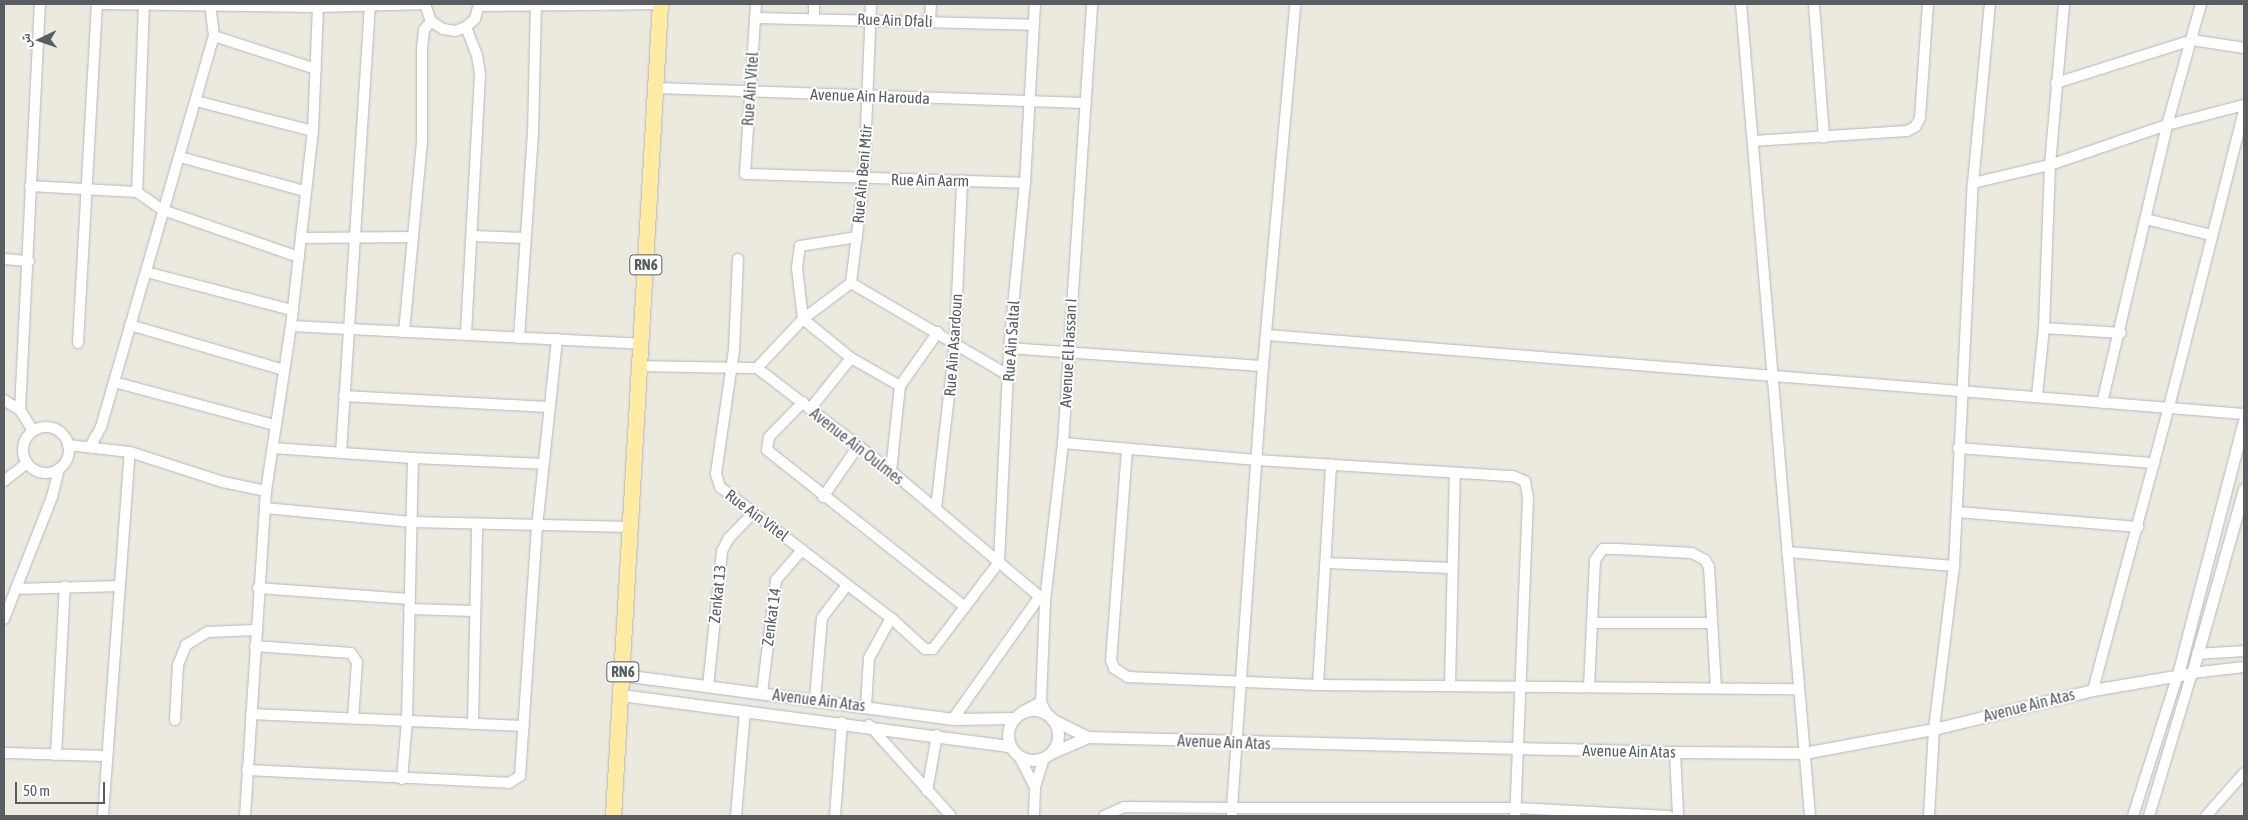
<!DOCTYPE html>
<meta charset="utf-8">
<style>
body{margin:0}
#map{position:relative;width:2248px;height:820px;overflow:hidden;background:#ece9df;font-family:"Asap Condensed","Noto Naskh Arabic",sans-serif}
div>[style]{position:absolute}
.roads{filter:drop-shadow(0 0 1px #b5b8bd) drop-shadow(0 0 1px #b5b8bd)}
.minor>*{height:10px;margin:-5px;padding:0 5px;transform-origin:5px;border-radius:5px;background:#fff}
.minor>.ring{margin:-5px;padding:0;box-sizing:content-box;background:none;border:10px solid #fff;border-radius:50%}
.tertiary>*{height:11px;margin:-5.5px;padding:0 5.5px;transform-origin:5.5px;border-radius:5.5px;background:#fff}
.tertiary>.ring{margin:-5.5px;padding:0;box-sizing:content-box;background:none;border:11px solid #fff;border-radius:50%}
.primary>*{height:15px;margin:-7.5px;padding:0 7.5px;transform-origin:7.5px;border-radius:7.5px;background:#ffeca2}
span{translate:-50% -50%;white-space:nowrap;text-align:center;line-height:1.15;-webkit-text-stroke:4px #fff;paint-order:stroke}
.shield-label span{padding:1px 4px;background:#fff;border:1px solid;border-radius:4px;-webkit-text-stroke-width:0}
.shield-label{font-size:15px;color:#585d61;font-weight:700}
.street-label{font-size:16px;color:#585d61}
.frame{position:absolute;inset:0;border:5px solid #585d61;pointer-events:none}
.north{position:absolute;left:15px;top:15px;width:50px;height:50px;-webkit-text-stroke:4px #fff;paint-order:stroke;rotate:267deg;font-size:14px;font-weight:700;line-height:20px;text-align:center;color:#585d61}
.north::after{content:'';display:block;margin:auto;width:18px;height:22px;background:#585d61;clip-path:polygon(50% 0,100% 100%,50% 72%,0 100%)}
.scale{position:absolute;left:15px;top:782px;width:90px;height:22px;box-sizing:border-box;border:2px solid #585d61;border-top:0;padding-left:6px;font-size:15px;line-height:18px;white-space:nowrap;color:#585d61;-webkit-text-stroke:4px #fff;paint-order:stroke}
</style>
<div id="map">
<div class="roads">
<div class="minor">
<div style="left:101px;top:4px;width:217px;rotate:0.8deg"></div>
<div style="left:318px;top:7px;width:107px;rotate:-1.6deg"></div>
<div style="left:144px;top:4px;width:188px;rotate:92.1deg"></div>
<div style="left:137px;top:192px;width:32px;rotate:35deg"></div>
<div style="left:163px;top:210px;width:144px;rotate:19.1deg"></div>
<div style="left:425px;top:4px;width:18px;rotate:71deg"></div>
<div style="left:431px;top:21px;width:14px;rotate:34deg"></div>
<div style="left:443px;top:29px;width:12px;rotate:9deg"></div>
<div style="left:455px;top:31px;width:12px;rotate:-20deg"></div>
<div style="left:466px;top:27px;width:12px;rotate:-42deg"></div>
<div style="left:475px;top:19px;width:16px;rotate:-75deg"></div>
<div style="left:756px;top:4px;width:170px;rotate:93.7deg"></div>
<div style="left:745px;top:174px;width:280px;rotate:1.8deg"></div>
<div style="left:1741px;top:4px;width:815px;rotate:85.14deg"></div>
<div style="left:1814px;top:4px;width:134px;rotate:85.7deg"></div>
<div style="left:479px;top:6px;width:181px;rotate:-0.6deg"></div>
<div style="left:814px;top:17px;width:13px;rotate:-90deg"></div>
<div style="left:756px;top:18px;width:277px;rotate:1.4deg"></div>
<div style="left:930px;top:21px;width:17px;rotate:-87deg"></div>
<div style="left:466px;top:27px;width:30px;rotate:69deg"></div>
<div style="left:477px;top:55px;width:20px;rotate:81deg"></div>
<div style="left:480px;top:75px;width:259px;rotate:93.1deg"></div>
<div style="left:214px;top:36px;width:107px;rotate:17.9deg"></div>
<div style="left:2056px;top:83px;width:143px;rotate:-17.5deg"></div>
<div style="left:2192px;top:40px;width:53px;rotate:8.7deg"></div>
<div style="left:654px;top:88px;width:432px;rotate:2deg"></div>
<div style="left:196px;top:101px;width:121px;rotate:14.4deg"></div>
<div style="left:1753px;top:141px;width:154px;rotate:-3.7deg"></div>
<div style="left:1907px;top:131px;width:9px;rotate:-27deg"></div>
<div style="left:1915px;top:127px;width:10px;rotate:-61deg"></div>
<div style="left:1920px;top:118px;width:114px;rotate:-86deg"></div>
<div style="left:180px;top:157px;width:129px;rotate:15.3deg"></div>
<div style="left:1973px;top:183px;width:79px;rotate:-13.2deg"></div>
<div style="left:2050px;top:165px;width:124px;rotate:-18.9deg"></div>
<div style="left:2167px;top:125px;width:80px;rotate:-14.6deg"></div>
<div style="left:30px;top:186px;width:107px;rotate:3.2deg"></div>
<div style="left:2146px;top:219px;width:67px;rotate:13.8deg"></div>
<div style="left:473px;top:236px;width:51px;rotate:2.2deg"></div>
<div style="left:857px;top:237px;width:58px;rotate:171deg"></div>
<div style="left:800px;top:246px;width:22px;rotate:98deg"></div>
<div style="left:797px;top:268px;width:51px;rotate:83.3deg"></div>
<div style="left:803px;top:319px;width:62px;rotate:39.1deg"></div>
<div style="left:851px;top:358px;width:56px;rotate:29.7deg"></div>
<div style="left:301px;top:238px;width:110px;rotate:-0.5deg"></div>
<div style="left:4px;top:259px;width:25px;rotate:5deg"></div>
<div style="left:738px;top:259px;width:91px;rotate:92.5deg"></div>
<div style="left:734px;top:350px;width:125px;rotate:98.3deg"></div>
<div style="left:716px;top:474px;width:14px;rotate:73deg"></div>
<div style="left:720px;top:487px;width:215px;rotate:37.5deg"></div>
<div style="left:891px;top:618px;width:46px;rotate:42.4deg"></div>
<div style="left:925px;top:649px;width:8px"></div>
<div style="left:933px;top:649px;width:109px;rotate:-52.8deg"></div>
<div style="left:999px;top:562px;width:214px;rotate:-87.3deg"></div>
<div style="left:1009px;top:348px;width:166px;rotate:-84.5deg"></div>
<div style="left:1025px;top:183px;width:179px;rotate:-86.8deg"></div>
<div style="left:146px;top:272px;width:151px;rotate:14.6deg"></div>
<div style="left:851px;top:283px;width:105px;rotate:-82.9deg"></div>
<div style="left:864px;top:179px;width:175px;rotate:-87.7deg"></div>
<div style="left:851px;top:283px;width:182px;rotate:30.4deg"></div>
<div style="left:130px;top:325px;width:160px;rotate:16.3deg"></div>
<div style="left:291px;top:326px;width:350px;rotate:2.9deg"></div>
<div style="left:2044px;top:328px;width:77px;rotate:3.7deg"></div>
<div style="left:404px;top:332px;width:191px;rotate:-84.6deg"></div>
<div style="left:422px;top:142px;width:93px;rotate:-90deg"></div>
<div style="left:422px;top:49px;width:19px;rotate:-84deg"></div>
<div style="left:424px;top:30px;width:11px;rotate:-52deg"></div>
<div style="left:1267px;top:335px;width:980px;rotate:4.62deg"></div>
<div style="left:519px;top:338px;width:204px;rotate:-86.1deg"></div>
<div style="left:533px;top:134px;width:130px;rotate:-88.7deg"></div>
<div style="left:78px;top:343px;width:340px;rotate:-86.8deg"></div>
<div style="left:1009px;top:348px;width:255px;rotate:4.1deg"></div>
<div style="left:640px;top:366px;width:117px;rotate:1deg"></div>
<div style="left:757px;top:368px;width:169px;rotate:37.5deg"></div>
<div style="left:891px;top:471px;width:202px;rotate:40.2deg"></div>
<div style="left:757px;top:368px;width:67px;rotate:-46.8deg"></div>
<div style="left:803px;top:319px;width:60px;rotate:-36.9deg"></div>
<div style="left:114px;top:382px;width:167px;rotate:15deg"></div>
<div style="left:344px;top:396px;width:204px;rotate:3.1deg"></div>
<div style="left:2037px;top:396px;width:68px;rotate:-84.1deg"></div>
<div style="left:2044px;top:328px;width:163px;rotate:-87.9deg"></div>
<div style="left:2050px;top:165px;width:162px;rotate:-85deg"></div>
<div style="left:4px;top:400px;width:19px;rotate:32deg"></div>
<div style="left:20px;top:410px;width:25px;rotate:58deg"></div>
<div style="left:803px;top:402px;width:49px;rotate:134.2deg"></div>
<div style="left:769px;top:437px;width:13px;rotate:99deg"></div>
<div style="left:767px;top:450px;width:253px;rotate:38.4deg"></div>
<div style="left:2102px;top:403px;width:285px;rotate:-76.8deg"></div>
<div style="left:2167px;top:125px;width:126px;rotate:-74.3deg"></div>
<div style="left:810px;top:409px;width:65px;rotate:-51.2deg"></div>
<div style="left:20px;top:410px;width:406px;rotate:-87.2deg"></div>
<div class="ring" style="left:23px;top:427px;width:36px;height:36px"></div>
<div style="left:1063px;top:443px;width:194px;rotate:5deg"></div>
<div style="left:1256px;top:460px;width:257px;rotate:3.6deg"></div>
<div style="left:1513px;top:476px;width:13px;rotate:23deg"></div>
<div style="left:1525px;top:481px;width:17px;rotate:80deg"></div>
<div style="left:1528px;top:498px;width:318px;rotate:92.3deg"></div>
<div style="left:68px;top:445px;width:62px;rotate:6.4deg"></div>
<div style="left:130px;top:452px;width:98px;rotate:17.9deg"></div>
<div style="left:223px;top:482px;width:44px;rotate:11.8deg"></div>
<div style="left:91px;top:445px;width:21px;rotate:-61deg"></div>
<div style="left:101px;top:427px;width:407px;rotate:-73.9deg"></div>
<div style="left:214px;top:36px;width:32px;rotate:-97deg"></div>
<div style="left:273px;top:448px;width:140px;rotate:4.1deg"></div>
<div style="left:1958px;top:448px;width:197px;rotate:4.4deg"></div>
<div style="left:1127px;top:449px;width:212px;rotate:94.3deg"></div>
<div style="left:1111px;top:660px;width:9px;rotate:69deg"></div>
<div style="left:1114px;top:668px;width:17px;rotate:33deg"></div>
<div style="left:1128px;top:677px;width:190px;rotate:2.4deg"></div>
<div style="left:1318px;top:685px;width:481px;rotate:0.5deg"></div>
<div style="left:341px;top:453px;width:450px;rotate:-86.3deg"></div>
<div style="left:891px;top:471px;width:85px;rotate:-84deg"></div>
<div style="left:900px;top:386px;width:66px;rotate:-54.9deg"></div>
<div style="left:4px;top:481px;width:29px;rotate:-38deg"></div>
<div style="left:823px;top:497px;width:63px;rotate:-55.3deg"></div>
<div style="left:265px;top:508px;width:147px;rotate:5.5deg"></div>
<div style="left:411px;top:522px;width:221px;rotate:1.3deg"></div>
<div style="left:936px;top:509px;width:167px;rotate:-83.5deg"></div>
<div style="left:955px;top:343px;width:163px;rotate:-87.5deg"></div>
<div style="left:1957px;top:512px;width:182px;rotate:4.7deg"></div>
<div style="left:1787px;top:552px;width:168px;rotate:4.8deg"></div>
<div style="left:1326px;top:563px;width:126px;rotate:2.3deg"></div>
<div style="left:258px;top:588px;width:151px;rotate:4.2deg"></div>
<div style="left:16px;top:589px;width:104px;rotate:-1.7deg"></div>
<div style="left:409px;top:609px;width:65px;rotate:1.8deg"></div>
<div style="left:4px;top:619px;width:131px;rotate:-68.5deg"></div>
<div style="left:52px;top:497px;width:29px;rotate:-76deg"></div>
<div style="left:1592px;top:623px;width:120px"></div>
<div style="left:255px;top:646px;width:96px;rotate:4.2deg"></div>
<div style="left:351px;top:653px;width:11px;rotate:56deg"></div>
<div style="left:357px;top:662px;width:57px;rotate:94deg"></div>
<div style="left:2197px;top:654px;width:47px;rotate:-3.7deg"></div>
<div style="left:1318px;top:685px;width:221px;rotate:-86.6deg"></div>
<div style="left:1450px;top:686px;width:213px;rotate:-88.7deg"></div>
<div style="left:708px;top:687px;width:137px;rotate:-84.1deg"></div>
<div style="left:722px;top:551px;width:15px;rotate:-62deg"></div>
<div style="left:729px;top:538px;width:36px;rotate:-46deg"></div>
<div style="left:1589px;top:687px;width:127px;rotate:-87.3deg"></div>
<div style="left:1595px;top:560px;width:14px;rotate:-54deg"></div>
<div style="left:1603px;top:549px;width:15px"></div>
<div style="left:1618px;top:549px;width:74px;rotate:3.1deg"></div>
<div style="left:1692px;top:553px;width:15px;rotate:28deg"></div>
<div style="left:1705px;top:560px;width:8px;rotate:60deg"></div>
<div style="left:1709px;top:567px;width:121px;rotate:86.7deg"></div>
<div style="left:2093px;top:690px;width:293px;rotate:-75deg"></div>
<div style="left:2169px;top:407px;width:305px;rotate:-75.8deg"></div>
<div style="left:762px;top:693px;width:114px;rotate:-82.9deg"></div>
<div style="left:776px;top:580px;width:40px;rotate:-49deg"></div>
<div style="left:815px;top:699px;width:81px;rotate:-85.1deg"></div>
<div style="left:822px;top:618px;width:41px;rotate:-52.9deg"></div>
<div style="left:866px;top:706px;width:48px;rotate:-86.4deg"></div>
<div style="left:869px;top:658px;width:46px;rotate:-61.2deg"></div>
<div style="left:1022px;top:712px;width:21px;rotate:-28deg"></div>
<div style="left:251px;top:714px;width:273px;rotate:2.5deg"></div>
<div style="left:1047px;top:714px;width:13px;rotate:-117deg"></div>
<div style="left:1041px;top:702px;width:101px;rotate:-87.7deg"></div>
<div style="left:1045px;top:601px;width:159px;rotate:-83.5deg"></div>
<div style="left:1063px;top:443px;width:440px;rotate:-86.2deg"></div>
<div style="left:953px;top:719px;width:151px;rotate:-54.7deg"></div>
<div style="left:175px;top:720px;width:55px;rotate:-86.9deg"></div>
<div style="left:178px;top:665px;width:22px;rotate:-68deg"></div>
<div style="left:186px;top:645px;width:26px;rotate:-31deg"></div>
<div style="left:208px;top:632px;width:47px;rotate:-2.4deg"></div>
<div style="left:473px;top:724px;width:199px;rotate:-88.8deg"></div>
<div style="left:869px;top:725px;width:122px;rotate:48deg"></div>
<div style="left:1675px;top:752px;width:64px;rotate:87.3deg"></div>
<div style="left:4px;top:753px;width:103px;rotate:1.7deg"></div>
<div style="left:56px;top:755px;width:169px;rotate:-87deg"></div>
<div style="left:1019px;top:756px;width:35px;rotate:63deg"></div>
<div style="left:247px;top:770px;width:262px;rotate:2.8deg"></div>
<div style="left:509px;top:783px;width:13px;rotate:-32deg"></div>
<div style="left:520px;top:776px;width:250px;rotate:-86.1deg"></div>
<div style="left:537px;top:527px;width:189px;rotate:-83.9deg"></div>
<div style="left:402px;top:779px;width:58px;rotate:-85.1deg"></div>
<div style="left:407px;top:721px;width:263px;rotate:-88.7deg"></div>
<div style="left:413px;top:458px;width:130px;rotate:2.6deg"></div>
<div style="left:927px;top:791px;width:57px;rotate:-79.9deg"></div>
<div style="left:103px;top:816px;width:365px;rotate:-85.8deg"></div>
<div style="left:245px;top:816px;width:326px;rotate:-86.3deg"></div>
<div style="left:266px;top:491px;width:167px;rotate:-81.4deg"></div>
<div style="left:291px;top:326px;width:196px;rotate:-83.6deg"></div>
<div style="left:313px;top:131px;width:127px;rotate:-87.7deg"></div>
<div style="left:736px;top:816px;width:105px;rotate:-85.1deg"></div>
<div style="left:835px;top:816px;width:94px;rotate:-85.7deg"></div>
<div style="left:1034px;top:816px;width:29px;rotate:-88deg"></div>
<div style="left:1035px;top:787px;width:30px;rotate:-73deg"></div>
<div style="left:1104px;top:816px;width:22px;rotate:-24deg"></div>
<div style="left:1124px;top:807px;width:108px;rotate:0.5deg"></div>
<div style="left:1232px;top:808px;width:443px;rotate:-86deg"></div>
<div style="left:1263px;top:366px;width:363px;rotate:-84.9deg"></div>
<div style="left:1232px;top:816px;width:8px;rotate:-90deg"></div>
<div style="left:1232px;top:808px;width:284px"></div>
<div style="left:1516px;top:808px;width:153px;rotate:3deg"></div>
<div style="left:1929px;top:816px;width:87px;rotate:-86.7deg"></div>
<div style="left:1934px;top:729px;width:164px;rotate:-83deg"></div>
<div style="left:1954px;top:566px;width:383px;rotate:-87.2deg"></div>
<div style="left:1973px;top:183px;width:180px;rotate:-84.6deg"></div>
<div style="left:2133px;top:816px;width:149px;rotate:-72.4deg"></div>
<div style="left:2149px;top:816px;width:149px;rotate:-73.3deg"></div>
<div style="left:2192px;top:673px;width:52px;rotate:-6.6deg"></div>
<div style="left:2206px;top:816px;width:57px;rotate:-48.5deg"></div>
</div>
<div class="tertiary">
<div style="left:2178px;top:674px;width:261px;rotate:-75.4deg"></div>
<div style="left:623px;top:675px;width:333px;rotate:7.6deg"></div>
<div style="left:953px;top:719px;width:62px;rotate:-0.9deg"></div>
<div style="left:621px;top:695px;width:389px;rotate:7.5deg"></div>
<div style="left:1007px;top:746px;width:4px;rotate:-76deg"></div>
<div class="ring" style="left:1008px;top:710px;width:39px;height:39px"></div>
<div style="left:1053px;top:720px;width:39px;rotate:26deg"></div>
<div style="left:1088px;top:737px;width:587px;rotate:1.46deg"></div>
<div style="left:1675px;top:752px;width:129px;rotate:0.4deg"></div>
<div style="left:1804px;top:753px;width:132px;rotate:-10.5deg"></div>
<div style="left:1934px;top:729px;width:164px;rotate:-13.8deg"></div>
<div style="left:2093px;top:690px;width:100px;rotate:-9.7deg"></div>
<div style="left:2192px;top:673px;width:191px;rotate:-74.2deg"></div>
<div style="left:1051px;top:753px;width:40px;rotate:-23.4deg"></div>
</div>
<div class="primary">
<div style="left:613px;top:816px;width:813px;rotate:-86.69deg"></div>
</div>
</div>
<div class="shield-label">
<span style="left:646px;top:265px">RN6</span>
<span style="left:623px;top:672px">RN6</span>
</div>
<div class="street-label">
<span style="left:895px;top:20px;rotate:2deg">Rue Ain Dfali</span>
<span style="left:750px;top:89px;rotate:-86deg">Rue Ain Vitel</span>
<span style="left:870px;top:96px;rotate:2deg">Avenue Ain Harouda</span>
<span style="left:862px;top:174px;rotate:-85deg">Rue Ain Beni Mtir</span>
<span style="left:930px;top:180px;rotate:1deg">Rue Ain Aarm</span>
<span style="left:1011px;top:341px;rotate:-86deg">Rue Ain Saltal</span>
<span style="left:953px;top:345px;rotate:-86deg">Rue Ain Asardoun</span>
<span style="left:1068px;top:353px;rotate:-87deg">Avenue El Hassan I</span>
<span style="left:857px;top:446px;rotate:38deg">Avenue Ain Oulmes</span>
<span style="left:757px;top:515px;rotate:37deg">Rue Ain Vitel</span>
<span style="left:717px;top:594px;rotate:-84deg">Zenkat 13</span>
<span style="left:771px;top:617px;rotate:-82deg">Zenkat 14</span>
<span style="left:819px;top:700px;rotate:7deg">Avenue Ain Atas</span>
<span style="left:2029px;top:705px;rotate:-14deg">Avenue Ain Atas</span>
<span style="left:1224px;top:742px;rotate:2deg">Avenue Ain Atas</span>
<span style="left:1629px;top:751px;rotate:1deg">Avenue Ain Atas</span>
</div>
<div class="frame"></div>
<div class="north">ش</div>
<div class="scale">50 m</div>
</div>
